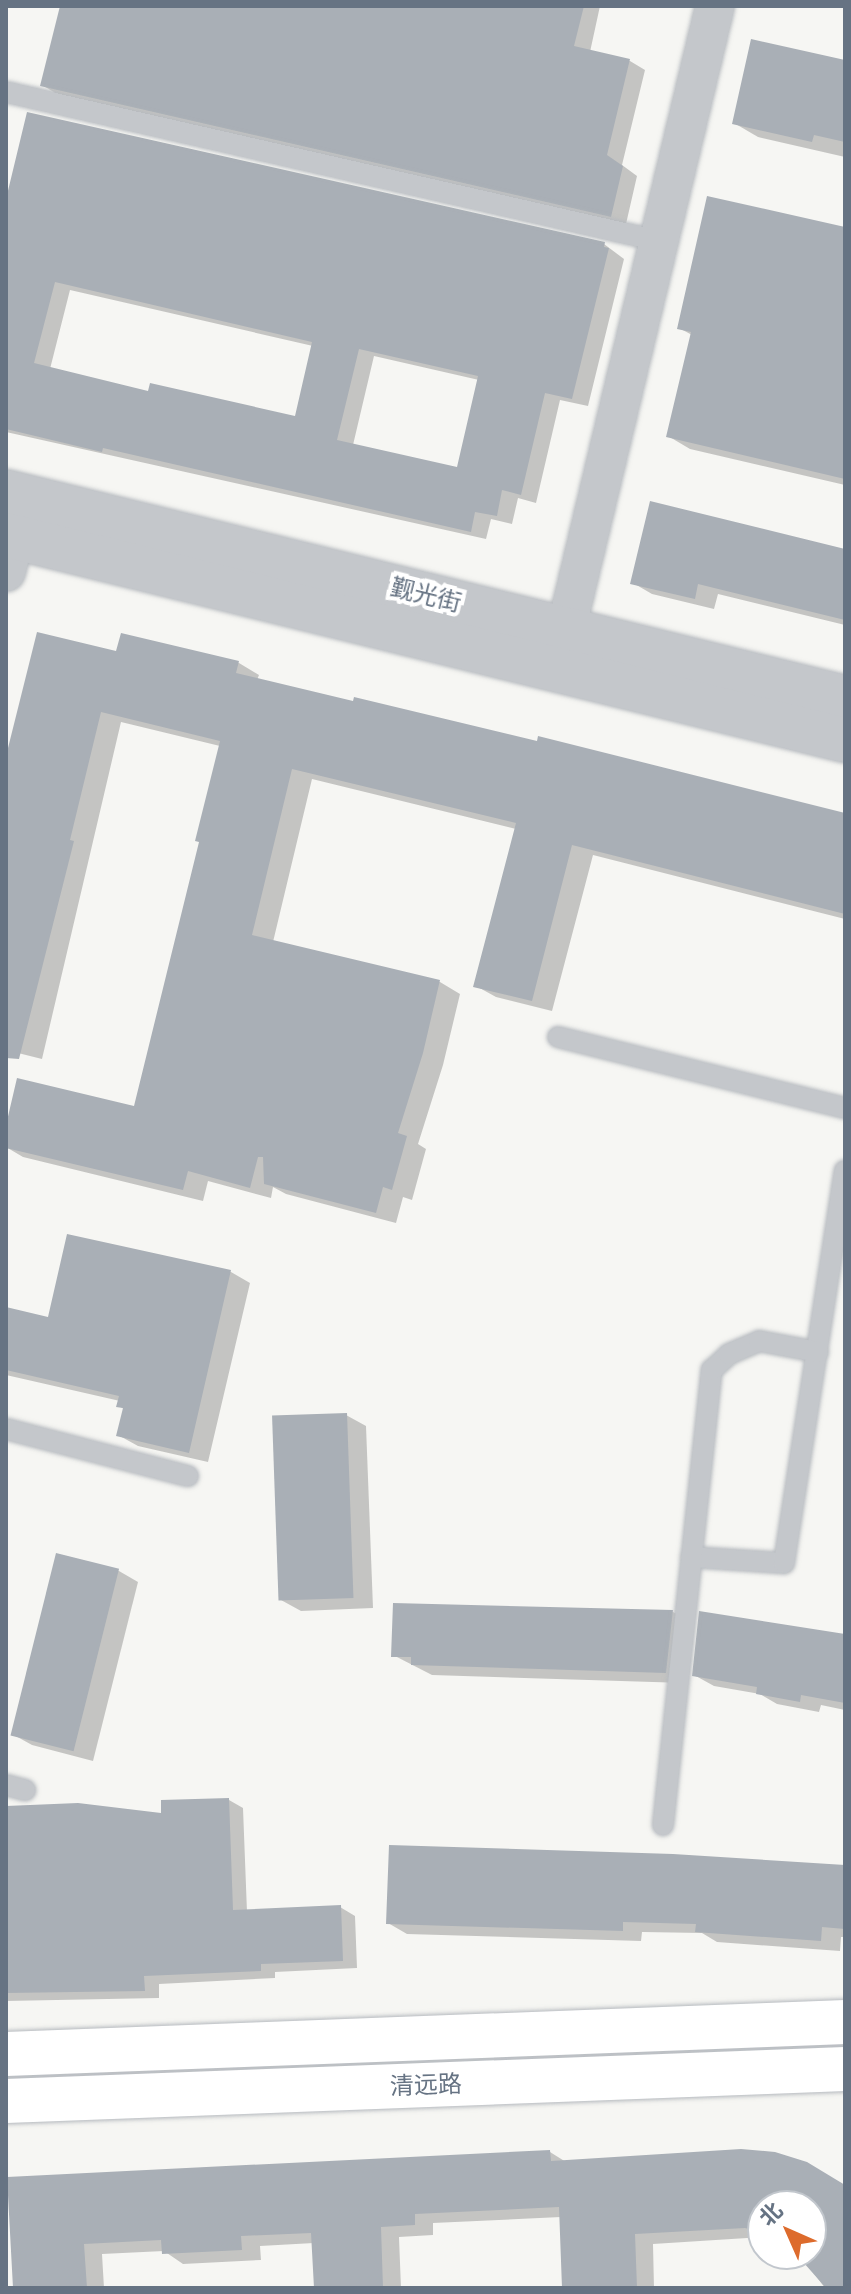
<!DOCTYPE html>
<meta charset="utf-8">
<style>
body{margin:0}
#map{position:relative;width:851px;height:2294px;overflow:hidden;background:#f6f6f3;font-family:"DM Sans","Noto Sans SC",sans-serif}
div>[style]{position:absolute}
.shadow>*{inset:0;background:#0003}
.building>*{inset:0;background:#a9afb6;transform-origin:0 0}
.roads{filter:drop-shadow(0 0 2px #b6babf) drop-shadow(0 0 2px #b6babf)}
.service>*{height:20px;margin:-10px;padding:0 10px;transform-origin:10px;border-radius:10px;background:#c4c7cb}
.minor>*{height:38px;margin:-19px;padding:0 19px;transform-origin:19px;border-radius:19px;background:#c4c7cb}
.tertiary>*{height:44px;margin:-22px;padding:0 22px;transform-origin:22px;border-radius:22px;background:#c4c7cb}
.secondary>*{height:44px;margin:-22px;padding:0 22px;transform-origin:22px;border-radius:22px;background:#fff}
span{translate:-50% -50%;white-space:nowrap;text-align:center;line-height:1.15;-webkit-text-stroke:8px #fff;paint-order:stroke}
.street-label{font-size:24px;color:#667383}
.frame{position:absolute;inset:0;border:8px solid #667383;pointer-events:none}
.north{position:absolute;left:747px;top:2190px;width:80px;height:80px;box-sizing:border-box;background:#fff;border:2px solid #c2c7cd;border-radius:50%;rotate:315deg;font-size:22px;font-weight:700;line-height:32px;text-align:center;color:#667383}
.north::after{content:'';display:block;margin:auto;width:28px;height:36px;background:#dd6b2c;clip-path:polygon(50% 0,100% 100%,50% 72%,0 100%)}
</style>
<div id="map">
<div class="shadow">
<div style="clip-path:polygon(62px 6px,600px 6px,590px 52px,630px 61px,645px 70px,622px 165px,637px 176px,626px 224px,57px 94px,42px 85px)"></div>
<div style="clip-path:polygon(845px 62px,845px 157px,758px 137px,734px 123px)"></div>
<div style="clip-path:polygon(evenodd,6px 208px,604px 244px,624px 259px,588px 406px,560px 400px,536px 503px,518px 498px,512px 524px,491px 519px,486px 539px,6px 432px,6px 208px,70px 290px,313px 346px,296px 418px,149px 393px,50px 369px,70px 290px,6px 208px,374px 356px,479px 380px,458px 469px,353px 445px,374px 356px)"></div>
<div style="clip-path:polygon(845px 229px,845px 485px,690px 449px,668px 436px,692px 335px,679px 328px)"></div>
<div style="clip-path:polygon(845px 551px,845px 625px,718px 594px,714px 609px,652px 594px,633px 583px)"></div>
<div style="clip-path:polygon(122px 635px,239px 663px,259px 675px,257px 680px,845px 815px,845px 919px,593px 855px,552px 1011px,496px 997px,476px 986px,516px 829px,312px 779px,273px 942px,440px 982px,460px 994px,443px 1065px,418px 1144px,426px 1149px,412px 1200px,403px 1197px,396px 1223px,286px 1194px,273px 1187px,271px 1198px,208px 1181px,203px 1201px,23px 1157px,6px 1147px,6px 1134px,135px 1108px,201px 842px,220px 746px,121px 722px,42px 1059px,6px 1050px,6px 764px,118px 654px)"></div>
<div style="clip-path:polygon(69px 1236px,231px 1272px,250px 1283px,208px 1462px,138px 1446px,118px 1435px,124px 1409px,119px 1406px,120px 1401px,6px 1375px,6px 1310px,50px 1319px)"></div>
<div style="clip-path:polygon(346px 1415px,366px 1426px,373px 1608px,301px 1611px,281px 1600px)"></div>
<div style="clip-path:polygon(58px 1556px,119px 1571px,138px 1582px,93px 1761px,32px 1745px,12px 1734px)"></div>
<div style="clip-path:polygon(673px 1612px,692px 1623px,685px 1683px,432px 1675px,393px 1655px)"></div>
<div style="clip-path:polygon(845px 1638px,845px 1710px,821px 1705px,819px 1712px,777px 1704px,760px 1694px,714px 1686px,694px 1675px)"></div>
<div style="clip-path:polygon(229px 1800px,243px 1808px,247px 1912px,340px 1907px,355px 1916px,357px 1968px,275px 1972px,275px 1978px,159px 1984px,159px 1998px,6px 2001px,6px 1808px,163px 1816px)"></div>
<div style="clip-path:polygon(845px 1867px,845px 1937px,841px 1937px,840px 1951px,717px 1942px,702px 1933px,642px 1932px,641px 1941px,407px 1934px,388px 1923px)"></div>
<div style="clip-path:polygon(550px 2152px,566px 2162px,845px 2186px,845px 2288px,825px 2288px,799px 2254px,811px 2254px,811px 2206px,763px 2206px,763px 2237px,653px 2244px,654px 2288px,564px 2288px,561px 2217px,433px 2223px,433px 2235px,399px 2237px,401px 2288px,316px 2288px,314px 2243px,260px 2246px,261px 2260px,183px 2264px,164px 2251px,102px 2254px,104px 2288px,15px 2288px,9px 2179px)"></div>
</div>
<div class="building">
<div style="clip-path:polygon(60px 6px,584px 6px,574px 46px,630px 59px,607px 155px,623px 166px,611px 217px,40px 86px)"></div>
<div style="clip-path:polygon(751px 39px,845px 60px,845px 142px,814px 135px,812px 142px,732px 124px)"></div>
<div style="clip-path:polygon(evenodd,27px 112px,605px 242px,604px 247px,609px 248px,572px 399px,545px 393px,521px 495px,502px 490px,497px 516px,475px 512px,471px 532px,103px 448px,102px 452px,6px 429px,6px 199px,27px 112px,55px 282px,312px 342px,295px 416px,150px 383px,148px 391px,34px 363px,55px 282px,27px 112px,359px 349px,478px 376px,457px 467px,337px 440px,359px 349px)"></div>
<div style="clip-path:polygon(707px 196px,845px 227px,845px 479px,666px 437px,691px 332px,677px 329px)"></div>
<div style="clip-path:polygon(650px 501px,845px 549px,845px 620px,698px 584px,695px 599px,630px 584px)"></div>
<div style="clip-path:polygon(37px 632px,116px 651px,121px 633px,239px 661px,236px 673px,353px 701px,354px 697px,537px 741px,538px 736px,845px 813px,845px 914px,572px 845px,532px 1001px,473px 987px,516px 823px,292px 769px,252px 935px,440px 980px,423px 1053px,398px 1133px,407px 1136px,392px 1190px,383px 1187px,376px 1213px,264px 1184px,263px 1157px,258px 1157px,250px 1188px,188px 1171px,183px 1190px,6px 1148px,6px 1125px,17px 1078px,134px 1106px,199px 842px,195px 841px,220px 741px,101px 712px,70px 840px,74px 841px,19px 1059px,6px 1058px,6px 756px)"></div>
<div style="clip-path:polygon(67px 1234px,231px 1270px,189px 1453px,116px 1436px,123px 1408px,116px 1407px,119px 1396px,6px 1370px,6px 1307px,48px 1317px)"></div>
<div style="left:347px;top:1413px;width:185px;height:75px;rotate:88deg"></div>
<div style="left:56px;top:1553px;width:65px;height:188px;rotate:14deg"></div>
<div style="clip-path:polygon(393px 1603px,673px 1610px,666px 1673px,411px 1665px,411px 1657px,391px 1657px)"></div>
<div style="clip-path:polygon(699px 1611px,845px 1634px,845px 1703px,801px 1695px,800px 1702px,756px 1694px,757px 1687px,692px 1676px)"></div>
<div style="clip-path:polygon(229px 1798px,233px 1910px,341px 1905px,343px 1961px,261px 1964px,261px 1971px,144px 1976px,145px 1991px,6px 1993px,6px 1806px,78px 1803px,161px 1813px,161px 1800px)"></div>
<div style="clip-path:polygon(389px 1845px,673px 1854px,845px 1865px,845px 1929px,822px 1927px,821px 1941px,695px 1932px,696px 1924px,623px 1922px,623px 1931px,386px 1924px)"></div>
<div style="clip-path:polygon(741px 2149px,775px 2152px,807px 2162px,845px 2185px,845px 2288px,826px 2288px,796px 2254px,811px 2254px,811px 2206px,763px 2206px,763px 2233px,745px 2228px,635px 2234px,637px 2288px,562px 2288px,559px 2207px,415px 2214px,415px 2225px,381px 2227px,383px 2288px,314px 2288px,311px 2233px,241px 2236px,242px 2250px,162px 2254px,161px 2240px,84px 2244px,87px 2288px,13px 2288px,7px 2177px,550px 2150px,551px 2161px)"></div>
</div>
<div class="roads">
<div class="service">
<div style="left:6px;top:92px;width:670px;rotate:12.85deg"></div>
<div style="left:558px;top:1037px;width:296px;rotate:13.9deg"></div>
<div style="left:6px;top:1429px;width:188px;rotate:14.5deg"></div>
<div style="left:691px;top:1557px;width:93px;rotate:3.7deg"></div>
<div style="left:784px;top:1563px;width:397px;rotate:-81.2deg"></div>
<div style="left:6px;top:1785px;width:20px;rotate:15deg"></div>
<div style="left:663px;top:1825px;width:458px;rotate:-83.9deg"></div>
<div style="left:712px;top:1370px;width:23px;rotate:-43deg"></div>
<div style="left:729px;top:1354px;width:33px;rotate:-23deg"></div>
<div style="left:759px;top:1341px;width:60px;rotate:10.6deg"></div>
</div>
<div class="minor">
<div style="left:6px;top:572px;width:66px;rotate:-76deg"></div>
<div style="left:566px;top:630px;width:642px;rotate:-76.57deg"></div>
</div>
<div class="tertiary">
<div style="left:6px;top:492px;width:864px;rotate:13.79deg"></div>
<div style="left:6px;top:535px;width:864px;rotate:13.73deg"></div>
</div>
<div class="secondary">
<div style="left:6px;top:2054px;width:840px;rotate:-2.18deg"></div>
<div style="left:6px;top:2101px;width:840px;rotate:-2.18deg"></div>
</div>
</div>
<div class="street-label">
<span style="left:426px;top:595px;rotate:14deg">觐光街</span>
<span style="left:426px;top:2085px;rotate:-2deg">清远路</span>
</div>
<div class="frame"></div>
<div class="north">北</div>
</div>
